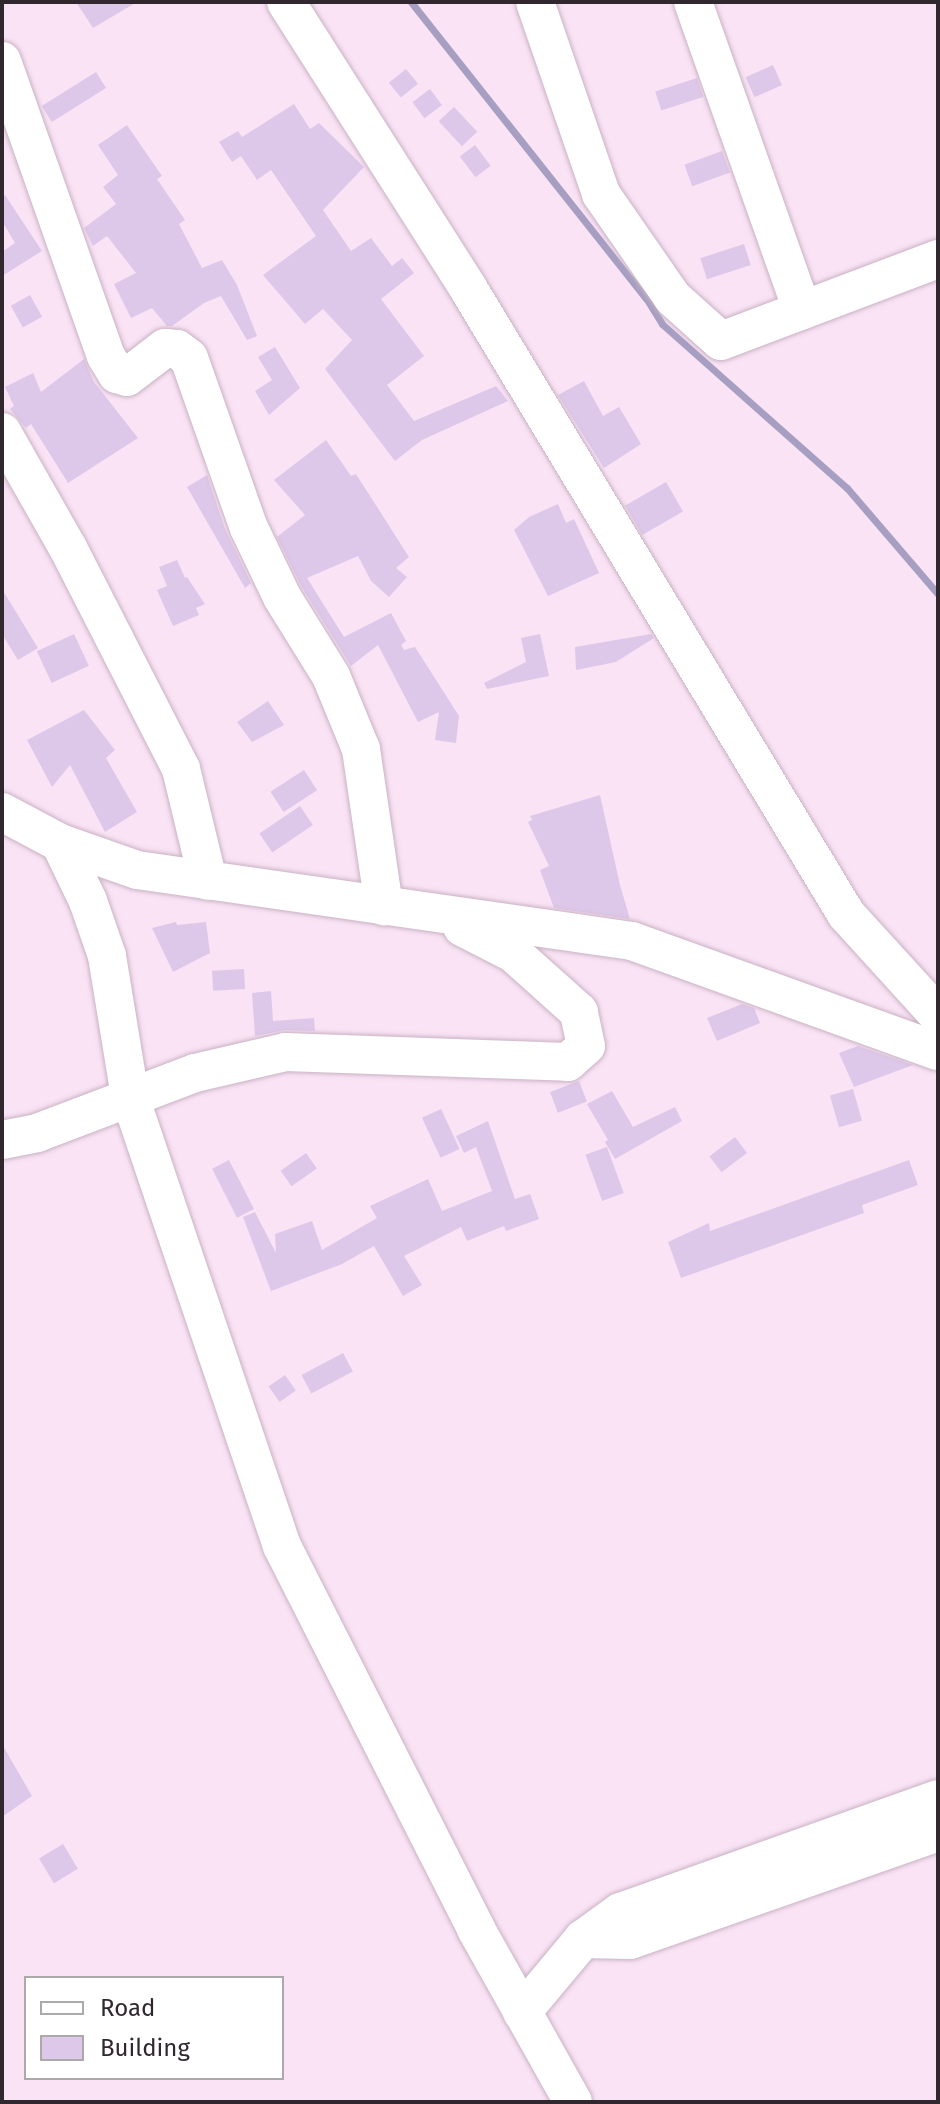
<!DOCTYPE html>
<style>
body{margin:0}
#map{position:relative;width:940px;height:2104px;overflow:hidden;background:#fae3f5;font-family:"Fira Sans",sans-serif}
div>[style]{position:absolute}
.stream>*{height:7px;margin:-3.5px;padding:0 3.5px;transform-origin:3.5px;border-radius:3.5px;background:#a69fc2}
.building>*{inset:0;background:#dec8ea;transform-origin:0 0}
.roads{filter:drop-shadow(0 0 2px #c8b2c3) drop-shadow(0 0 2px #c8b2c3)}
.minor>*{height:38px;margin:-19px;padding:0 19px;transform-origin:19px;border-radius:19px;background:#fff}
span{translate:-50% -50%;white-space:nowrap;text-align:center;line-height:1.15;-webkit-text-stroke:7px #fff;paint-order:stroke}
.frame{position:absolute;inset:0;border:4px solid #30282e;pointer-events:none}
.legend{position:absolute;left:24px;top:1976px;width:260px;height:104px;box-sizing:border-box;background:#fff;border:2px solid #aca9ab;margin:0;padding:10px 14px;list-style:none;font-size:24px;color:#30282e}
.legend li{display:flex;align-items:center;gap:16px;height:40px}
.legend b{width:40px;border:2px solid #aca9ab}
</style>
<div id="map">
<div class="stream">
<div style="left:411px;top:2px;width:378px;rotate:51.6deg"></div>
<div style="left:646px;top:298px;width:31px;rotate:58deg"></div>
<div style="left:662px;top:324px;width:247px;rotate:41.6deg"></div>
<div style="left:847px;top:488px;width:140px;rotate:49.4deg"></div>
</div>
<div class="building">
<div style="clip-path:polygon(76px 2px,137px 2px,93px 28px)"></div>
<div style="left:773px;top:65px;width:22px;height:30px;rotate:66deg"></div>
<div style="left:406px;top:69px;width:19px;height:22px;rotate:51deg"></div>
<div style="left:96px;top:72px;width:19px;height:64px;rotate:58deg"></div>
<div style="left:697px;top:78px;width:20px;height:44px;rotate:72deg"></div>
<div style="left:430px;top:89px;width:20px;height:22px;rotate:53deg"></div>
<div style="clip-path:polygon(294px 104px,310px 129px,319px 123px,364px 167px,323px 210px,351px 251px,371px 238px,392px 266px,402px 258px,414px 273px,381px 299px,424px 356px,387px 385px,414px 421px,496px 386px,508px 401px,422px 440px,395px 461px,325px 369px,352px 340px,323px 309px,305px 324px,263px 275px,316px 236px,271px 170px,257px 180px,241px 156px,232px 162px,219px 142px,238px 131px,242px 137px)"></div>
<div style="left:454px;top:107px;width:34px;height:21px;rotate:47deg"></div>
<div style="clip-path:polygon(127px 125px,162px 176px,157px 179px,185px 220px,179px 224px,202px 268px,222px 260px,237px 285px,257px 336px,247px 340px,221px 296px,204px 303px,172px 326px,167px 326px,152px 308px,131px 318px,114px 284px,136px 273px,107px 236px,93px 246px,84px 228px,116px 204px,103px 187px,118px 175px,98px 145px)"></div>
<div style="left:475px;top:145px;width:26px;height:19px;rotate:53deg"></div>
<div style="left:722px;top:151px;width:23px;height:40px;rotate:70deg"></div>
<div style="clip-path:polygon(5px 195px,42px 251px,2px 276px,2px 252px,15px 243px,2px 221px,2px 197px)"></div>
<div style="left:744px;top:244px;width:22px;height:46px;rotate:72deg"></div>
<div style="left:30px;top:295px;width:25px;height:22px;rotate:61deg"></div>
<div style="clip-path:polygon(275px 347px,300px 388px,269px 415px,255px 391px,272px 380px,258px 357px)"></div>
<div style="clip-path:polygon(84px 359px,94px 382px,138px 438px,68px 483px,31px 424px,26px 428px,10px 409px,14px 406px,5px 387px,33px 373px,41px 392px)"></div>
<div style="clip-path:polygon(584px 381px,603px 416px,619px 407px,641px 444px,604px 468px,558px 395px)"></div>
<div style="clip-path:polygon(326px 440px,351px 476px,356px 474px,409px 557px,396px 568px,407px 577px,389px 597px,371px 581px,358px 556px,307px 578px,344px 637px,391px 613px,406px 641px,401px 645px,404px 650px,415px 647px,459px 716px,456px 743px,435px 740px,439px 712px,418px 722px,378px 645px,351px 666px,301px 586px,277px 537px,305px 515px,274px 480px)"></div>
<div style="clip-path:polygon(207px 475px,225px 529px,251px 583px,245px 588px,187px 487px)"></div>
<div style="left:666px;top:482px;width:34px;height:47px;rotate:60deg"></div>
<div style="clip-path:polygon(558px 504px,566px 523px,574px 519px,599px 573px,548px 596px,514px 530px,529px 517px)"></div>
<div style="clip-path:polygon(177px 560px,185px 578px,187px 577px,205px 604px,196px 608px,199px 615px,173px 626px,157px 590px,167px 586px,159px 567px)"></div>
<div style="clip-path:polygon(2px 589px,38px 648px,18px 660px,2px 634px)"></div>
<div style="left:74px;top:634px;width:35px;height:41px;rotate:65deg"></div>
<div style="clip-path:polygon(540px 634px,549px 676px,487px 689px,484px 683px,526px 662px,521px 638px)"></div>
<div style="clip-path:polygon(651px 634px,654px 638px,616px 662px,576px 670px,575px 647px)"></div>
<div style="clip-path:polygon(268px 701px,284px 725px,252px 742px,237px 722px)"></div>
<div style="clip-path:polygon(84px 710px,115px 750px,106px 758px,137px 812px,105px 832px,70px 765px,52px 787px,27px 740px)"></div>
<div style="left:304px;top:770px;width:24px;height:40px;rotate:57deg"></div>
<div style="clip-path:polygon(600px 795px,620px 885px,630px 919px,554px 908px,540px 870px,549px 866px,528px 822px,532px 820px,530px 816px)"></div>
<div style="left:300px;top:806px;width:23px;height:49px;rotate:56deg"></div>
<div style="clip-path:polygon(176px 922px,177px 925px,206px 922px,210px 953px,173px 972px,152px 928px)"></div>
<div style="left:244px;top:969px;width:20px;height:32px;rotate:87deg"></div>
<div style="clip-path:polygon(271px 991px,273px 1021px,314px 1018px,315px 1031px,285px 1030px,255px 1036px,252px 993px)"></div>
<div style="clip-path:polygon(742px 1004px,754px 1008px,760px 1023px,717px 1041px,707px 1018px)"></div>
<div style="clip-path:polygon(858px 1046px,913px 1065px,854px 1087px,839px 1053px)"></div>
<div style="left:579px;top:1081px;width:22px;height:31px;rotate:69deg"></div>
<div style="left:853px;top:1089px;width:33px;height:24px;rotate:74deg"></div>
<div style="clip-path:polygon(612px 1091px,633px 1127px,675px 1107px,682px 1121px,615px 1159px,605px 1142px,608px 1140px,587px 1104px)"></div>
<div style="left:441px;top:1109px;width:44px;height:21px;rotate:65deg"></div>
<div style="clip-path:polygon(488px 1121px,515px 1199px,530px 1194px,539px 1219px,506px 1231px,504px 1226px,467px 1241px,461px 1227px,404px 1256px,422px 1285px,403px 1296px,374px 1246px,342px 1264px,271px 1291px,243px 1217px,255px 1212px,276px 1253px,275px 1234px,312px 1221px,322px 1250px,377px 1218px,370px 1206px,428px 1179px,442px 1211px,492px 1191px,476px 1147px,464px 1153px,456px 1136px)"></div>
<div style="left:735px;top:1137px;width:20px;height:32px;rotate:53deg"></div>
<div style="left:607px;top:1147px;width:49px;height:23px;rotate:70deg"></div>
<div style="left:306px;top:1153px;width:19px;height:31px;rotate:55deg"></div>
<div style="left:229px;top:1160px;width:55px;height:19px;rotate:63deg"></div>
<div style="clip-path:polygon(909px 1160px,918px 1185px,862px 1205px,864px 1213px,681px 1278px,668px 1242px,709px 1223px,710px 1231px)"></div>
<div style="left:343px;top:1353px;width:21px;height:47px;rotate:62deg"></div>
<div style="left:285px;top:1375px;width:19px;height:20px;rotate:55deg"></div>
<div style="clip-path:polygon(2px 1744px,32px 1796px,2px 1817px)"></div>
<div style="left:63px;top:1844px;width:29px;height:28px;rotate:59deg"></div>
</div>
<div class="roads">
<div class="minor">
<div style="left:286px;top:2px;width:339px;rotate:57.5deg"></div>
<div style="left:468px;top:288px;width:731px;rotate:58.87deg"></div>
<div style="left:846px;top:914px;width:137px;rotate:47.7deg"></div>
<div style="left:535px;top:2px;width:203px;rotate:71deg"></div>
<div style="left:601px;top:194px;width:126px;rotate:55.3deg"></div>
<div style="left:673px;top:298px;width:64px;rotate:41.9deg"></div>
<div style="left:721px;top:341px;width:232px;rotate:-20.7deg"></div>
<div style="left:693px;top:2px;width:327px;rotate:70.5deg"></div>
<div style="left:2px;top:61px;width:313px;rotate:70.6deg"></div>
<div style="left:106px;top:356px;width:21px;rotate:59deg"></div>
<div style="left:117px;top:374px;width:10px;rotate:17deg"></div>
<div style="left:127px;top:377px;width:48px;rotate:-37.3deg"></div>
<div style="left:165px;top:348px;width:12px;rotate:5deg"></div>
<div style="left:177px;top:349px;width:15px;rotate:37deg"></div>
<div style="left:189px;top:358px;width:180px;rotate:70.6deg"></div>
<div style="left:249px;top:528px;width:76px;rotate:64.4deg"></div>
<div style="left:282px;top:597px;width:93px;rotate:58.2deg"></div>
<div style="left:331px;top:676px;width:79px;rotate:67.7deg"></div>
<div style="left:361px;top:749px;width:159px;rotate:81.7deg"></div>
<div style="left:2px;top:432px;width:133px;rotate:60.4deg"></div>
<div style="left:68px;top:548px;width:248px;rotate:62.9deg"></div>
<div style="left:181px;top:769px;width:115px;rotate:76.4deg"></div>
<div style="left:2px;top:812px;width:66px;rotate:28.1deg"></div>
<div style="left:60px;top:843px;width:82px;rotate:19.3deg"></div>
<div style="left:137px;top:870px;width:500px;rotate:8.16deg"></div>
<div style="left:632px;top:941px;width:325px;rotate:19.8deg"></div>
<div style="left:60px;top:843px;width:64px;rotate:64.2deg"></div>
<div style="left:88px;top:901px;width:58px;rotate:70.9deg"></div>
<div style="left:107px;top:956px;width:143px;rotate:80.7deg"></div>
<div style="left:130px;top:1097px;width:474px;rotate:71.3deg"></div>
<div style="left:282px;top:1546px;width:429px;rotate:63.1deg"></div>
<div style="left:476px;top:1929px;width:198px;rotate:60.7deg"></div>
<div style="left:2px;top:1140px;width:36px;rotate:-11deg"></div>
<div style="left:37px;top:1133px;width:169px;rotate:-20.8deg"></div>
<div style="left:195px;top:1073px;width:92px;rotate:-13.1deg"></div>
<div style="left:285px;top:1052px;width:283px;rotate:2deg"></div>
<div style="left:568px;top:1062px;width:24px;rotate:-42deg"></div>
<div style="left:586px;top:1046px;width:35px;rotate:-102deg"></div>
<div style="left:579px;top:1012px;width:89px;rotate:-138.2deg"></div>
<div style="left:513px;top:953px;width:57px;rotate:-153deg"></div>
<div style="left:938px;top:1799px;width:337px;rotate:160.4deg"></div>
<div style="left:620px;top:1912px;width:46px;rotate:143.9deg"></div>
<div style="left:583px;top:1939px;width:47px;rotate:1.2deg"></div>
<div style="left:630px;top:1940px;width:326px;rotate:-19.3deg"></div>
<div style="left:522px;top:2012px;width:95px;rotate:-50.1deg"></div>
</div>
</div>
<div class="frame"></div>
<ul class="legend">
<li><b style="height:10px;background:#fff"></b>Road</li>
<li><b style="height:22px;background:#dec8ea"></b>Building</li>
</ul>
</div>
